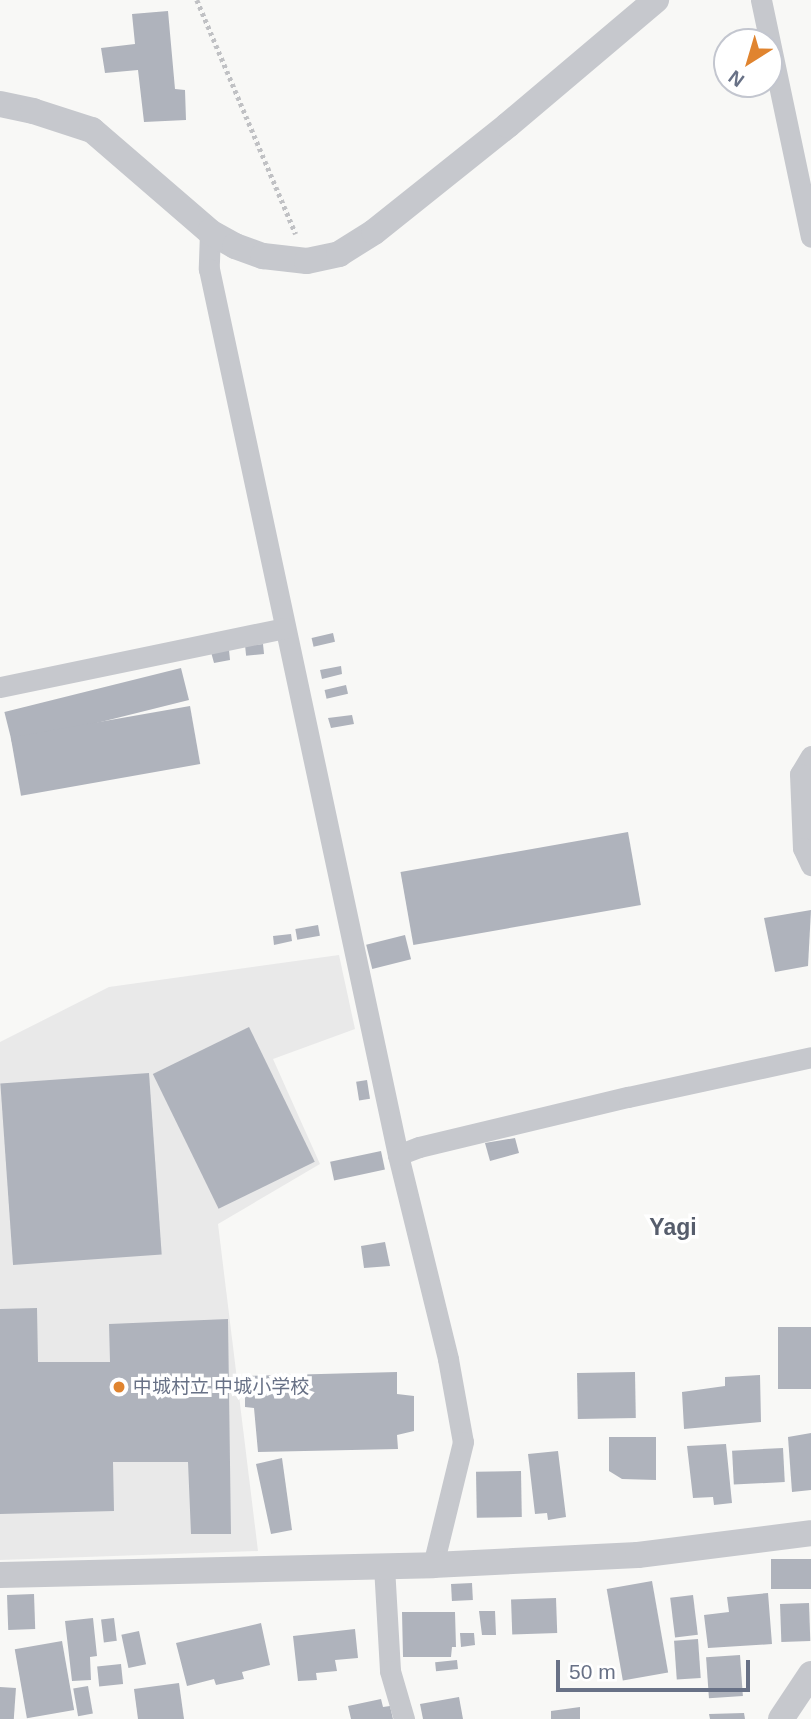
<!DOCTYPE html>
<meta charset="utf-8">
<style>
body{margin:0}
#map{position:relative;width:811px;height:1719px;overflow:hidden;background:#f8f8f6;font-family:Helvetica,"Noto Sans JP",sans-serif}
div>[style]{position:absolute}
.built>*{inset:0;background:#e9e9e9}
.building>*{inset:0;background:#afb3bc;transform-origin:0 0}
.path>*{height:4.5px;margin-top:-2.25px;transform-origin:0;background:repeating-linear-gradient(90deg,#c0c1c4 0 3.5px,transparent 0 7px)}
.minor>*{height:21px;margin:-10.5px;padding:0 10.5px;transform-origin:10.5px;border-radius:10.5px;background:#c6c8cd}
.tertiary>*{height:26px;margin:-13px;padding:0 13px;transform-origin:13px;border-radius:13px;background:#c6c8cd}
.dots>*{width:19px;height:19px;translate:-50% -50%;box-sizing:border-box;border:4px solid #fff;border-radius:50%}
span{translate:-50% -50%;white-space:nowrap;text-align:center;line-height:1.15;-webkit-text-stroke:7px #fff;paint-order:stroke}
.poi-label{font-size:19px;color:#687186}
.left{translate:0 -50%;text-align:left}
.quarter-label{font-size:23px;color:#565d6c;font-weight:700}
.north{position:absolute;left:713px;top:28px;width:70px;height:70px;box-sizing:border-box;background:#fff;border:2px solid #c3c6cf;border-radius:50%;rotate:217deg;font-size:19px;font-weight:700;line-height:28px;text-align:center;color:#687186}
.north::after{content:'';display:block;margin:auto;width:24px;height:32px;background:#e0842f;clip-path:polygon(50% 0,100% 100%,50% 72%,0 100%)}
.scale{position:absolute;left:556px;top:1660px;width:194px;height:32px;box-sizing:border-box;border:4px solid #687186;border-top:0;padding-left:9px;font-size:21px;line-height:24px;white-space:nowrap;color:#687186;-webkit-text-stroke:5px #fff;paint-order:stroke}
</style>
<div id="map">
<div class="built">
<div style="clip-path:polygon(339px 955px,355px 1029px,273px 1059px,320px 1164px,218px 1224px,258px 1551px,0 1560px,0 1042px,109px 987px)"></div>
</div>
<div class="building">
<div style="clip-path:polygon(168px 11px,175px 89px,185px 90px,186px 120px,144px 122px,138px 70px,105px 73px,101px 48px,135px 44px,132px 14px)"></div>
<div style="left:333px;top:633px;width:9px;height:22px;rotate:77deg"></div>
<div style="left:263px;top:644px;width:10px;height:18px;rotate:84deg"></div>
<div style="clip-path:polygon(229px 650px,230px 660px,214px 663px,211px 652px)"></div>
<div style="clip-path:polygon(341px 666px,342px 674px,322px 679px,320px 670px)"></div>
<div style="left:181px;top:668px;width:33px;height:182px;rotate:76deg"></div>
<div style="left:346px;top:685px;width:9px;height:22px;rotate:77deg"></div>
<div style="left:190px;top:706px;width:59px;height:182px;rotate:80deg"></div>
<div style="clip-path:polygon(352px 715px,354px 724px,331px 728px,328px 718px)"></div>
<div style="left:628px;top:832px;width:74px;height:231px;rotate:80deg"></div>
<div style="clip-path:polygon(811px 910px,808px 966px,775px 972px,764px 918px)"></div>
<div style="left:318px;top:925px;width:11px;height:23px;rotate:80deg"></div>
<div style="clip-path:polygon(291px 934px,292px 941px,274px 945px,273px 936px)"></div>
<div style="left:405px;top:935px;width:25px;height:40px;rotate:76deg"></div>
<div style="left:249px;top:1027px;width:150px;height:107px;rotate:64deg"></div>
<div style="left:149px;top:1073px;width:182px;height:149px;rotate:86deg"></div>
<div style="left:367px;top:1080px;width:19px;height:11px;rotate:81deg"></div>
<div style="clip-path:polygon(515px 1138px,519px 1153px,490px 1161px,485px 1143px)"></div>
<div style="left:381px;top:1151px;width:19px;height:52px;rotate:78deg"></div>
<div style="clip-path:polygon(385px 1242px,390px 1266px,364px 1268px,361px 1246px)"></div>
<div style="clip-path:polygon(37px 1308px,38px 1362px,110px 1362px,109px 1324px,228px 1319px,231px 1534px,191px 1534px,188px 1462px,113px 1462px,114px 1511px,0 1514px,0 1309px)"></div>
<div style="left:811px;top:1327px;width:62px;height:33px;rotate:90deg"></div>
<div style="clip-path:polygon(397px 1372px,397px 1394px,414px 1396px,414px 1431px,397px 1435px,398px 1449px,258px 1452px,254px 1408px,245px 1407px,245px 1376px)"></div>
<div style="left:635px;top:1372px;width:46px;height:58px;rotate:89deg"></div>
<div style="clip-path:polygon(760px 1375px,761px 1422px,684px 1429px,682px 1392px,725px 1386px,725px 1377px)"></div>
<div style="clip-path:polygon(811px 1433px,811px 1490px,792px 1492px,788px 1437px)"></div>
<div style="clip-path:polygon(609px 1437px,656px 1437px,656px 1480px,622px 1479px,609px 1471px)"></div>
<div style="clip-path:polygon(726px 1444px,732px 1503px,714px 1505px,713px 1497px,693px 1498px,687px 1446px)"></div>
<div style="left:783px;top:1448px;width:34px;height:51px;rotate:87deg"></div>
<div style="clip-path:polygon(558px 1451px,566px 1517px,548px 1520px,547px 1513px,535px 1514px,528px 1454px)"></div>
<div style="clip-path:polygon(282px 1458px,292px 1530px,271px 1534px,256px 1464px)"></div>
<div style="left:521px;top:1471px;width:46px;height:45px;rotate:89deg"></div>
<div style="left:811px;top:1559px;width:30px;height:40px;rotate:90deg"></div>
<div style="left:652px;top:1581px;width:93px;height:46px;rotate:80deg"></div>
<div style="left:472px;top:1583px;width:17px;height:21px;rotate:87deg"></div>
<div style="clip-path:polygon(768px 1593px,772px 1644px,708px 1648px,704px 1615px,729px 1612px,727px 1597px)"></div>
<div style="left:34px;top:1594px;width:35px;height:27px;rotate:88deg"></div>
<div style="left:693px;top:1595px;width:40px;height:23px;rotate:83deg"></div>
<div style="left:556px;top:1598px;width:35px;height:45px;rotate:88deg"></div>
<div style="left:809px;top:1603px;width:38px;height:29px;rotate:88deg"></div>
<div style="clip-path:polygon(479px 1611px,495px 1611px,496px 1635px,482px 1635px)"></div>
<div style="clip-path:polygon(402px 1612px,455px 1612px,456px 1647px,452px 1647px,451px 1657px,403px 1657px)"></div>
<div style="clip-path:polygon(93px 1618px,97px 1656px,90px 1657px,91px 1680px,72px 1681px,65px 1621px)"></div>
<div style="left:114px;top:1618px;width:23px;height:13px;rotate:83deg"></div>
<div style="clip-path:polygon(261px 1623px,270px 1665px,242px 1672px,244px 1679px,216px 1685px,214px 1679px,187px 1686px,176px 1643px)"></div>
<div style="clip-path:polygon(355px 1629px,358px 1658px,335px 1660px,337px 1671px,316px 1673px,317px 1680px,298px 1681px,293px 1636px)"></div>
<div style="left:139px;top:1631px;width:34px;height:18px;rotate:78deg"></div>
<div style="clip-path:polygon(460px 1633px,474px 1633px,475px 1645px,461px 1647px)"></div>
<div style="left:698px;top:1639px;width:39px;height:24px;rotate:86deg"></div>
<div style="left:62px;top:1641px;width:70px;height:48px;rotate:80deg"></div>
<div style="left:740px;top:1655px;width:41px;height:34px;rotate:86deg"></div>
<div style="left:457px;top:1660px;width:9px;height:22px;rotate:84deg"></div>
<div style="left:121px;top:1664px;width:20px;height:24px;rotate:84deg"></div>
<div style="clip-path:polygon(179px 1683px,184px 1719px,138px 1719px,134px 1689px)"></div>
<div style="left:88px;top:1686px;width:28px;height:15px;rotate:80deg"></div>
<div style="left:0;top:1687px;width:16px;height:32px;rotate:4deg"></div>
<div style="clip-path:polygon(459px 1697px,463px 1719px,423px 1719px,420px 1704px)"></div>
<div style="clip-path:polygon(381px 1699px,383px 1707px,390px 1706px,393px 1719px,351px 1719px,348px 1706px)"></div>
<div style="clip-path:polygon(580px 1707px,580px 1719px,551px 1719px,551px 1711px)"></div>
<div style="clip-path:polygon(744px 1713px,745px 1719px,710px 1719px,709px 1714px)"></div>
</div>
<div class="path">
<div style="left:197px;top:0;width:254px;rotate:67.1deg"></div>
</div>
<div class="minor">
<div style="left:761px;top:0;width:242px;rotate:78.1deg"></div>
<div style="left:210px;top:232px;width:37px;rotate:92deg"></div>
<div style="left:209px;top:269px;width:906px;rotate:77.96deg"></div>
<div style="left:398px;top:1155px;width:210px;rotate:76.2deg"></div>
<div style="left:448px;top:1359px;width:84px;rotate:79.8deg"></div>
<div style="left:463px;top:1442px;width:127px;rotate:103.7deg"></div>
<div style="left:0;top:687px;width:291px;rotate:-11.7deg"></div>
<div style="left:811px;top:756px;width:21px;rotate:121deg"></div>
<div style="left:800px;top:774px;width:74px;rotate:87.7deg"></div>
<div style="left:803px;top:848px;width:19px;rotate:65deg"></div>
<div style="left:398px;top:1155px;width:22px;rotate:-21deg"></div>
<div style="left:419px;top:1147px;width:215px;rotate:-13.5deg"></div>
<div style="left:628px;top:1097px;width:187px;rotate:-12.3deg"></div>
<div style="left:384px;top:1566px;width:105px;rotate:86.7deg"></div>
<div style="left:390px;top:1671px;width:50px;rotate:73.7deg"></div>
</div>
<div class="tertiary">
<div style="left:0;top:104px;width:34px;rotate:12deg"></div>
<div style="left:33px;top:111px;width:62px;rotate:17.9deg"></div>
<div style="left:92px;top:130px;width:156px;rotate:40.8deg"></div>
<div style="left:210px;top:232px;width:29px;rotate:29deg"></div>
<div style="left:235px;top:246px;width:30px;rotate:20deg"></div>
<div style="left:263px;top:256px;width:44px;rotate:6.5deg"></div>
<div style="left:307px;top:261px;width:33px;rotate:-12deg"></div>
<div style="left:339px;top:254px;width:41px;rotate:-32.2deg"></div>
<div style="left:374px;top:232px;width:171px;rotate:-38.6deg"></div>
<div style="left:508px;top:125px;width:194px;rotate:-40.2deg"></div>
<div style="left:0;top:1575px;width:433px;rotate:-1.3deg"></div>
<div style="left:433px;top:1565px;width:205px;rotate:-2.8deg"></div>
<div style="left:638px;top:1555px;width:174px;rotate:-7.2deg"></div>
<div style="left:781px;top:1719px;width:54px;rotate:-56.3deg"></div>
</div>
<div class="dots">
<div style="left:119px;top:1387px;background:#e0842f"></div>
</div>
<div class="poi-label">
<span class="left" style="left:133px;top:1387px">中城村立 中城小学校</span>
</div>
<div class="quarter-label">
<span style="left:673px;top:1227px">Yagi</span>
</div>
<div class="north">N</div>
<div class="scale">50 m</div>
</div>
